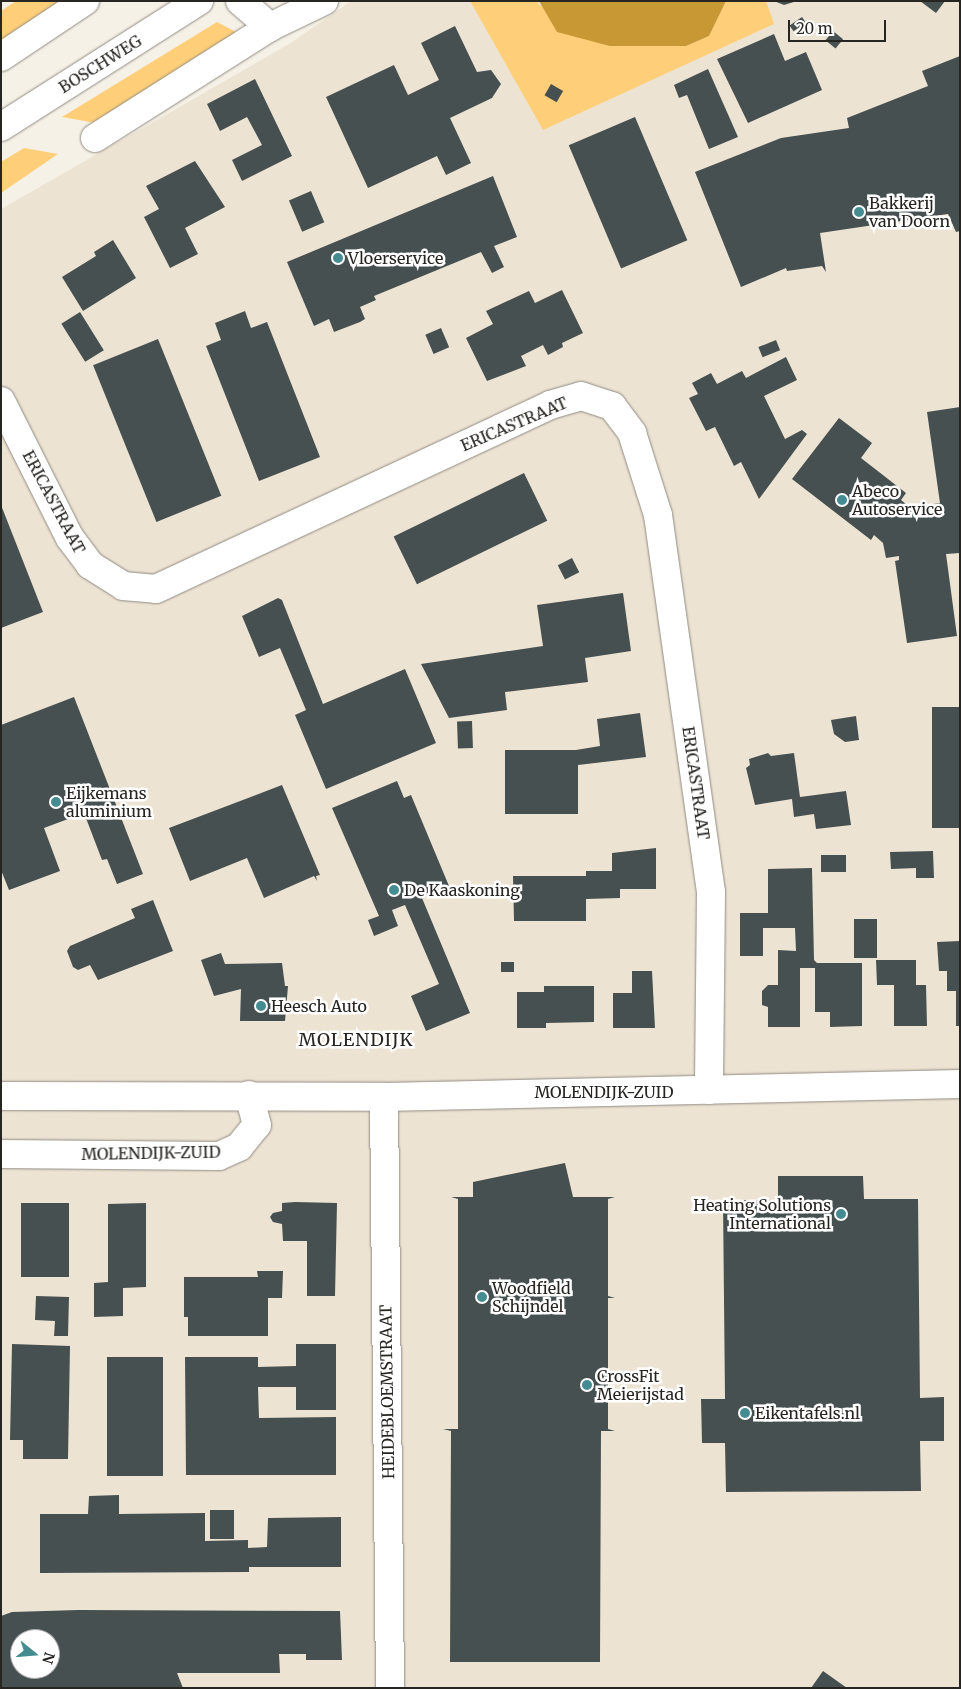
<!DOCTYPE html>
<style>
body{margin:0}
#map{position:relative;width:961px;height:1689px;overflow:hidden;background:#f6f1e7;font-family:Merriweather,serif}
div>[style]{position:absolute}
.built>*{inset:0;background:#ede3d3}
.green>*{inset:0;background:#fecf78}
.water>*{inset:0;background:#c89834}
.building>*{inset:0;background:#465051;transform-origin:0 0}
.roads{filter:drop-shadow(0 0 1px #908b82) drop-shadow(0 0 1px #908b82)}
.street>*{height:28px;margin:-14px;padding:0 14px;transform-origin:14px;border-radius:14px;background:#fff}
.secondary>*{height:28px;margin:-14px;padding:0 14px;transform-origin:14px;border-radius:14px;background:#fff}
.dots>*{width:14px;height:14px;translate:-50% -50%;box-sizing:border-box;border:2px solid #fff;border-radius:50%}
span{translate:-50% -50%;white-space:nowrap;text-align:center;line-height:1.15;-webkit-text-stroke:5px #fff;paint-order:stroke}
.street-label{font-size:16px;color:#272522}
.poi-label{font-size:16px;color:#272522}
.left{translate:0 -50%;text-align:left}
.right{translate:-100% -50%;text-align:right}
.neighbourhood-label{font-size:18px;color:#272522;letter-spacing:1px}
.frame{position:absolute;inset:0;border:2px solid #272522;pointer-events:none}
.north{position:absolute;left:10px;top:1629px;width:50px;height:50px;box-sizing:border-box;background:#fff;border:1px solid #a9a8a7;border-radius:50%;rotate:107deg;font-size:14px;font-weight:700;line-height:20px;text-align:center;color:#272522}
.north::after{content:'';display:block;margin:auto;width:18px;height:22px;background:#448c92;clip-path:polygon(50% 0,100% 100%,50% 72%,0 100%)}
.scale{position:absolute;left:788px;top:20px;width:98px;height:22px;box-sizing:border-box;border:2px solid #272522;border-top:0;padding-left:6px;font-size:15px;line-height:18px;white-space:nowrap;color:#272522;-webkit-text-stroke:4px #fff;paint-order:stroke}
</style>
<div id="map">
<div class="built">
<div style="clip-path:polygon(evenodd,351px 1px,960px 1px,960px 1688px,1px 1688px,1px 209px,289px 44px,351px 1px,20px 1639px,50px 1639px,50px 1669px,20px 1669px,20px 1639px)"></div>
</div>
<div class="green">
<div style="clip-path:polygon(16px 1px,64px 1px,1px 40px,1px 11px)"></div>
<div style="clip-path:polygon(470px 1px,539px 1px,538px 4px,610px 46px,686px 46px,709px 36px,726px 1px,766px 1px,774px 24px,543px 130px)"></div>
<div style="clip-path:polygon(217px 22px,238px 33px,101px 124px,62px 117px)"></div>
<div style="clip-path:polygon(24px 148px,58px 154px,1px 193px,1px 162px)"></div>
</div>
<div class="water">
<div style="clip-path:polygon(539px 1px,726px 1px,709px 36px,686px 46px,610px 46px,557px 32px)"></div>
</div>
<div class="building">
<div style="clip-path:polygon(774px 1px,797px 1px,784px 5px)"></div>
<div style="clip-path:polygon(920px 1px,945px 1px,936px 13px)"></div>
<div style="left:802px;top:17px;width:7px;height:15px;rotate:56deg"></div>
<div style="clip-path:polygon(455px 26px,477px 72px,491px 70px,501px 84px,492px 98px,450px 118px,471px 163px,446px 175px,437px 156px,368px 188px,326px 97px,394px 65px,408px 95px,439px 80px,421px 43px)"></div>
<div style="left:833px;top:31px;width:13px;height:12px;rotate:39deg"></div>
<div style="clip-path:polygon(774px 34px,785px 61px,806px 52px,822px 90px,748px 123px,717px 59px)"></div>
<div style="clip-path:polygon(960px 56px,960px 231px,956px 232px,948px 214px,820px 233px,826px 272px,822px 266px,787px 271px,786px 268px,741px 287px,695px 172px,781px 138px,849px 128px,847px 118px,928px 86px,922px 71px)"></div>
<div style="clip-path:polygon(708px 69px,738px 137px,709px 149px,687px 95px,679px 98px,674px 85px)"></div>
<div style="clip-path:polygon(255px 79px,292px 156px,242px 181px,232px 160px,262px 145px,247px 117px,220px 131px,207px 104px)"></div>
<div style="left:551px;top:84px;width:14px;height:13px;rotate:30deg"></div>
<div style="left:635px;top:117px;width:134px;height:72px;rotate:67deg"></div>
<div style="clip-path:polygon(195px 161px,225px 207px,185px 228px,198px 254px,170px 268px,144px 217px,159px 209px,146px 186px)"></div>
<div style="clip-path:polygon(493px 176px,517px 237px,494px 246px,504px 267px,492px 273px,481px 252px,374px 296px,376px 300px,360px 307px,365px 319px,360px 322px,334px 332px,329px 319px,314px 326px,287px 262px)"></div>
<div style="left:311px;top:191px;width:34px;height:24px;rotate:67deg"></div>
<div style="clip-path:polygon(113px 240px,136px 278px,83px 311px,62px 277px,96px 256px,94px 252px)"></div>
<div style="clip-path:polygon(562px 290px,583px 333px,562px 343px,563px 347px,548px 355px,543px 345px,521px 356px,526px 366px,487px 381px,466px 338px,493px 324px,486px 311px,529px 291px,535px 303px)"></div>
<div style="clip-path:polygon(245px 311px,251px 328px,267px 322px,320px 457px,259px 481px,206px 346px,221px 340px,215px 323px)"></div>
<div style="left:80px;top:312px;width:45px;height:22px;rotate:58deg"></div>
<div style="left:441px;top:328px;width:21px;height:17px;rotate:67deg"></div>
<div style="left:158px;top:339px;width:169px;height:70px;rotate:68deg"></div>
<div style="left:776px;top:340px;width:11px;height:19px;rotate:68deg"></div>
<div style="clip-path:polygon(786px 357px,797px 380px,764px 396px,785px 439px,802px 430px,807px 434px,759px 499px,741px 462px,734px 466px,715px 427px,706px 431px,689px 398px,698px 394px,692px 383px,711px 373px,717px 384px,742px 371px,746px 378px)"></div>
<div style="clip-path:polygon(960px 407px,960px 553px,946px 554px,957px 636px,907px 643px,895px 561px,899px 560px,899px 556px,886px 558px,883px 543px,874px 535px,871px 540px,792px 479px,839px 418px,872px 443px,861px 458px,906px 493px,901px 500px,914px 511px,922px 510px,922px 506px,940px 503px,927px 412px)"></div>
<div style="left:524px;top:473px;width:53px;height:145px;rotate:64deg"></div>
<div style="clip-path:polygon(1px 505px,43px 612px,1px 628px)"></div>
<div style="left:572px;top:558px;width:16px;height:16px;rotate:63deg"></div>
<div style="clip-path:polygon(623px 593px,631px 651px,585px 658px,588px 682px,505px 692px,507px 710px,449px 718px,421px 664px,543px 646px,537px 605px)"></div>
<div style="clip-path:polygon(278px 598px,282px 600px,323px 704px,405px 669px,436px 743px,326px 789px,295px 715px,306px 710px,280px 648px,259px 657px,242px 616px)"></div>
<div style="clip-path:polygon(74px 697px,143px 874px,117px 884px,107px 859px,102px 860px,84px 813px,44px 828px,60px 871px,9px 890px,1px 870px,1px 725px)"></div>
<div style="left:932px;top:707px;width:28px;height:121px"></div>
<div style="clip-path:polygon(640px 713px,646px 757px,578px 765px,578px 814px,505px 814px,505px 750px,576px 750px,600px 746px,597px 719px)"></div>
<div style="clip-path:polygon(856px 716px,859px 740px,845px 742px,834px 734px,831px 720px)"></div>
<div style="left:472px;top:721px;width:27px;height:15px;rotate:88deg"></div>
<div style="clip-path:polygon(768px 753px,771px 756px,794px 753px,800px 797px,846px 791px,851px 825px,816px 829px,814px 814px,794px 817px,792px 799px,755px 805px,746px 768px,750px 765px,749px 759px)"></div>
<div style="clip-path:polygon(397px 781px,404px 798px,411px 795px,449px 886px,422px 898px,470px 1013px,426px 1031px,411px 996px,439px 984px,405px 905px,392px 910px,398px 926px,374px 936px,368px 920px,379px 916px,332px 808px)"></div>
<div style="clip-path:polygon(282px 785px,320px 875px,316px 876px,317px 881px,314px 876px,264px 898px,247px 858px,190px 881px,169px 828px)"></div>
<div style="clip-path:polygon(656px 848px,656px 889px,620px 889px,620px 898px,586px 899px,586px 921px,514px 921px,513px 876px,586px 876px,586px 871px,612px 871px,612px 853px)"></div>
<div style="clip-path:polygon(933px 851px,934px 878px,916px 878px,916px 868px,891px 869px,890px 852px)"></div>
<div style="left:846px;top:855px;width:17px;height:25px;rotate:90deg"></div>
<div style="clip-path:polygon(812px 868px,814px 960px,817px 963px,862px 963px,862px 1026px,830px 1027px,830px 1012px,815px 1012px,815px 968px,800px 968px,800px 1027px,768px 1027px,768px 1007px,762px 1005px,762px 991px,768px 985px,778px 985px,778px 950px,796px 951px,795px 928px,763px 928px,763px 956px,740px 956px,740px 913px,768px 913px,768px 869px)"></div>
<div style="clip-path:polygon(153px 900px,173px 951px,98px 980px,90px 965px,78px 970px,73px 967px,67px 951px,70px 946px,135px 918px,131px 909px)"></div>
<div style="left:854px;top:919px;width:23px;height:39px"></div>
<div style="clip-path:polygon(960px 941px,960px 1026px,956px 1026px,956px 991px,947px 991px,947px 971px,939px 971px,937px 942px)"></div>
<div style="clip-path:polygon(221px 953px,225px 964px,282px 963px,285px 986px,288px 986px,285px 1021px,240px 1021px,241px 989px,214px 996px,201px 960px)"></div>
<div style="clip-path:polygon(876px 960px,916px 960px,916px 985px,926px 985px,927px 1026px,894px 1026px,894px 985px,877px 985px)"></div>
<div style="left:501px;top:962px;width:13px;height:10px"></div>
<div style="clip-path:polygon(632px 971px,652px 971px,655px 1028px,613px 1028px,613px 993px,632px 993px)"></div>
<div style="clip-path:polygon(544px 986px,594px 986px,594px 1022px,546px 1023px,546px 1028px,517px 1028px,517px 992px,544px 992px)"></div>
<div style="clip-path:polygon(565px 1163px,573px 1197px,615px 1197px,608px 1199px,608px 1296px,615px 1298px,608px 1298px,608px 1429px,615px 1431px,601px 1431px,600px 1662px,450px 1662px,451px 1431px,443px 1429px,458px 1429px,458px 1199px,451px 1197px,473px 1197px,473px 1182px)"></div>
<div style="clip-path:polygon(778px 1176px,863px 1176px,864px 1199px,918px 1199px,920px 1398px,944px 1397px,944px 1441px,920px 1441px,921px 1491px,726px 1492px,725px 1443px,702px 1443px,701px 1399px,725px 1399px,723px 1200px,778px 1200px)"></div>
<div style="clip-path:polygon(295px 1202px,337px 1203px,335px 1296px,307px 1296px,307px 1241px,283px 1241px,282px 1224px,273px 1222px,270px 1217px,273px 1213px,282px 1211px,282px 1203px)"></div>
<div style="left:69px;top:1203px;width:74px;height:48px;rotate:90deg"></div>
<div style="clip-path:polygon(146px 1203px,146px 1287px,123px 1288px,123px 1316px,94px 1317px,94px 1283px,108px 1282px,108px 1204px)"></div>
<div style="clip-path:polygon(257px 1271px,283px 1271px,282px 1298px,268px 1298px,268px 1336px,188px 1336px,188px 1317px,184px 1317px,184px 1277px,258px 1277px)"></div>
<div style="clip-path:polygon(36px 1296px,69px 1297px,68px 1336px,54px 1336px,55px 1321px,35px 1320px)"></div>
<div style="clip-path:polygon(12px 1344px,70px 1346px,68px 1459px,23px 1459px,23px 1440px,10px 1440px)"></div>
<div style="clip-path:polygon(296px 1344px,336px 1344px,336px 1410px,296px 1410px,296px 1387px,258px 1387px,259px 1418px,336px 1417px,336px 1475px,186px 1475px,185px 1357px,258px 1357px,258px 1367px,296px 1366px)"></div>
<div style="left:107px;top:1357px;width:56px;height:119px"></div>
<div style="clip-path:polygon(119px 1495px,119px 1514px,205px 1513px,205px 1541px,248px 1540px,248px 1548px,267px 1547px,268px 1518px,341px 1517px,341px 1567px,249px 1567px,249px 1572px,40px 1573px,40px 1514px,88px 1514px,89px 1496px)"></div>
<div style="left:210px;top:1510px;width:24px;height:29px"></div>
<div style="clip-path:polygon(evenodd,78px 1610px,340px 1611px,342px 1660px,306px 1660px,306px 1654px,279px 1654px,280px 1673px,177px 1673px,183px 1688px,1px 1688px,1px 1616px,12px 1612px,78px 1610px,20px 1639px,50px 1639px,50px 1669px,20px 1669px,20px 1639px)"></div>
<div style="clip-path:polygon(823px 1671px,847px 1688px,811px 1688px)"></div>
</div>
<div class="roads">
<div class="street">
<div style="left:240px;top:1px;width:40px;rotate:41deg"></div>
<div style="left:1px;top:57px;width:101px;rotate:-33.7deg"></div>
<div style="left:95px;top:138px;width:207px;rotate:-32.4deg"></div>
<div style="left:270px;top:27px;width:60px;rotate:-25.7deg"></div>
<div style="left:1px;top:401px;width:153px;rotate:63.3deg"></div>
<div style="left:70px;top:538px;width:34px;rotate:53deg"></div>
<div style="left:90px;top:565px;width:39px;rotate:32deg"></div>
<div style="left:123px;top:586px;width:33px;rotate:5deg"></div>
<div style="left:156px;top:589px;width:435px;rotate:-25deg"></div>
<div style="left:550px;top:405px;width:32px;rotate:-16deg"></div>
<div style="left:581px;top:396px;width:33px;rotate:18deg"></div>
<div style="left:612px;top:406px;width:34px;rotate:53deg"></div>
<div style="left:632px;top:433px;width:86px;rotate:72.4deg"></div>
<div style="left:658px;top:515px;width:381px;rotate:82deg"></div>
<div style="left:711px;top:892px;width:198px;rotate:90.6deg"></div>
<div style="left:1px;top:1096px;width:383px;rotate:0.1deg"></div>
<div style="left:384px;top:1097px;width:576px;rotate:-1.29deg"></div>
<div style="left:384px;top:1097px;width:591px;rotate:89.42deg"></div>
<div style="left:1px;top:1154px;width:218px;rotate:0.5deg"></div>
<div style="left:219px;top:1156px;width:22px;rotate:-24deg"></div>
<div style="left:239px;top:1147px;width:28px;rotate:-51deg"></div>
<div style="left:257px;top:1125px;width:31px;rotate:-105deg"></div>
</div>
<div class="secondary">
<div style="left:1px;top:127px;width:235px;rotate:-32.5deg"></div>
</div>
</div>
<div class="dots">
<div style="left:859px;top:212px;background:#448c92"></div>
<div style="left:338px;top:258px;background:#448c92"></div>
<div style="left:842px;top:500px;background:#448c92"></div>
<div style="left:56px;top:802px;background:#448c92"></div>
<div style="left:394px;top:890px;background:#448c92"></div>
<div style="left:261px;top:1006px;background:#448c92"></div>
<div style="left:841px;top:1214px;background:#448c92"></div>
<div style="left:482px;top:1297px;background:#448c92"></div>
<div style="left:587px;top:1385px;background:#448c92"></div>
<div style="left:745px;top:1413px;background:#448c92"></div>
</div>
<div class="street-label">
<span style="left:100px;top:64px;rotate:-32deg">BOSCHWEG</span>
<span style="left:514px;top:424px;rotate:-23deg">ERICASTRAAT</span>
<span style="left:54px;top:502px;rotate:62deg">ERICASTRAAT</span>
<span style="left:696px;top:783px;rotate:82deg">ERICASTRAAT</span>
<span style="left:604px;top:1092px">MOLENDIJK-ZUID</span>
<span style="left:151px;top:1153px;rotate:-1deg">MOLENDIJK-ZUID</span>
<span style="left:387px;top:1392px;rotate:-91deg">HEIDEBLOEMSTRAAT</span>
</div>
<div class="poi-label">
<span class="left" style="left:869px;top:212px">Bakkerij<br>van Doorn</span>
<span class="left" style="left:348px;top:258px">Vloerservice</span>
<span class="left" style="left:852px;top:500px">Abeco<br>Autoservice</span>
<span class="left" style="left:66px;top:802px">Eijkemans<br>aluminium</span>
<span class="left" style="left:404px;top:890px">De Kaaskoning</span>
<span class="left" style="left:271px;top:1006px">Heesch Auto</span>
<span class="right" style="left:831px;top:1214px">Heating Solutions<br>International</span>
<span class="left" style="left:492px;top:1297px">Woodfield<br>Schijndel</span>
<span class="left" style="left:597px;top:1385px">CrossFit<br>Meierijstad</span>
<span class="left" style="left:755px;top:1413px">Eikentafels.nl</span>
</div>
<div class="neighbourhood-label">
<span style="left:356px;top:1040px">MOLENDIJK</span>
</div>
<div class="frame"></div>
<div class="north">N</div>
<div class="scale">20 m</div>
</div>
